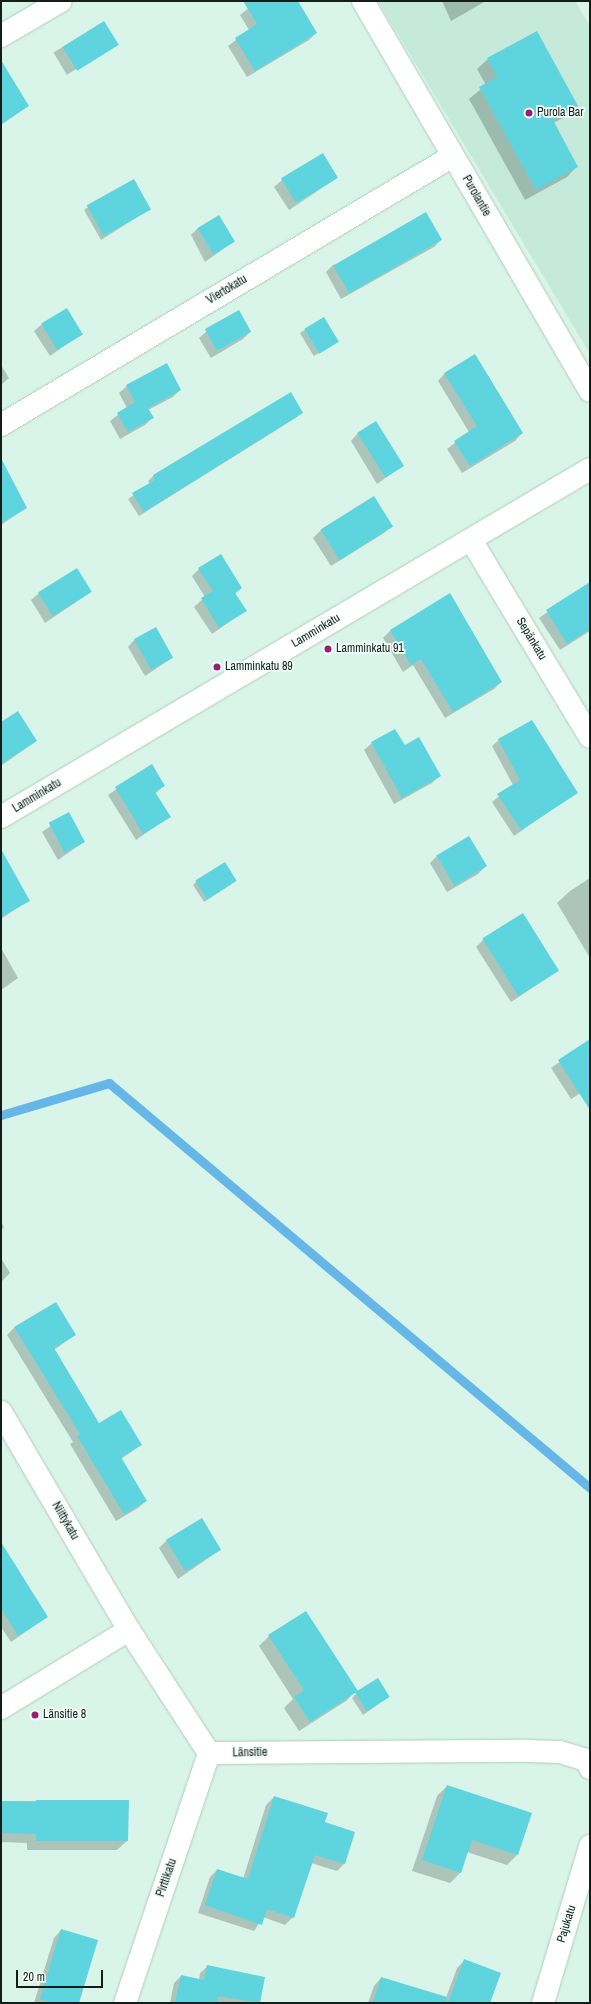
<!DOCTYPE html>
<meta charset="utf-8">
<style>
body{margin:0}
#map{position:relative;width:591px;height:2004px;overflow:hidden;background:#d9f5e9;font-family:"Archivo Narrow",sans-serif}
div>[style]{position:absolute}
.built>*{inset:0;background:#c5e9da}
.shadow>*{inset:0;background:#0003;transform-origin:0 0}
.stream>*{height:9px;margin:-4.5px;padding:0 4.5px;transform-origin:4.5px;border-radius:4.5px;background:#67b6e8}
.building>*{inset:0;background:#5ed4df;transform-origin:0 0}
.roads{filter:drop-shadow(0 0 1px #b0cbc0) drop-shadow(0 0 1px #b0cbc0)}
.street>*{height:22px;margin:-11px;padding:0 11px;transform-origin:11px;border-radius:11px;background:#fff}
.dots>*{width:11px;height:11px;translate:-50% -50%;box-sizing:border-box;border:2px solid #f2fef9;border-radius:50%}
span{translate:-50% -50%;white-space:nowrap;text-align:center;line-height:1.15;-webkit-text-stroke:3.5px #f2fef9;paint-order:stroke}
.poi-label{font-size:12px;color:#131d19}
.left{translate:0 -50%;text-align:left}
.street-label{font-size:12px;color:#131d19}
.frame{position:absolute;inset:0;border:2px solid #131d19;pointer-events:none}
.scale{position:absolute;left:16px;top:1970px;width:87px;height:18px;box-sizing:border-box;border:2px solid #131d19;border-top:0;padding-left:5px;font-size:12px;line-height:14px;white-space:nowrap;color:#131d19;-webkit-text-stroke:3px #f2fef9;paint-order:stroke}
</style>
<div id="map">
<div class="built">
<div style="clip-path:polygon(378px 1px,575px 1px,590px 26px,590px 354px)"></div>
</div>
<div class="shadow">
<div style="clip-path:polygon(258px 1px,296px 1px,316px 33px,309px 40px,247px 77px,228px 46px,249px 30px,240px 15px)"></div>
<div style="clip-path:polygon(442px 1px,486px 1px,451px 21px)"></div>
<div style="left:104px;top:22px;width:26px;height:59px;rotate:59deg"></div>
<div style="clip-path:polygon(488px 59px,577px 106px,567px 116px,553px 123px,577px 166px,567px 177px,525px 200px,469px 99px,486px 85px,477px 69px)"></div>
<div style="clip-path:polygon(1px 87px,28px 106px,1px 125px)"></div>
<div style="clip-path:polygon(337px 178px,289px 210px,274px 187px,282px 180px)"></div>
<div style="clip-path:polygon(88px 207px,150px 209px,101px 240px,84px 210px)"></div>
<div style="clip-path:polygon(198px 228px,233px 242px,205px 262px,191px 235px)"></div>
<div style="clip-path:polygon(441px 240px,434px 247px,341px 299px,326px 272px,333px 265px)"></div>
<div style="left:323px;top:319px;width:27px;height:27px;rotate:59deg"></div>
<div style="clip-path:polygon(42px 324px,81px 334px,50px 356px,34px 331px)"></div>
<div style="clip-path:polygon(207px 331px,250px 332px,243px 339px,211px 358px,199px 338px)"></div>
<div style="clip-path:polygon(1px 365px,9px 378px,1px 385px)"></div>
<div style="clip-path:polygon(445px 373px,522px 433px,515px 441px,462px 473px,447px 449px,469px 432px,438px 381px)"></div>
<div style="clip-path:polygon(127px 386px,180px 390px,173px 397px,148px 410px,152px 418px,145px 425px,120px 439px,110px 421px,127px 408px,119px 393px)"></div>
<div style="clip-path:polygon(291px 394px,302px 412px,297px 417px,139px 516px,128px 499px,150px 484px,148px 481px,153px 476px)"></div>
<div style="clip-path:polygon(358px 433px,402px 466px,377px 484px,351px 441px)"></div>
<div style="clip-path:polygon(1px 487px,26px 508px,1px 525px)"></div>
<div style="clip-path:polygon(374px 497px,392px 526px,384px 533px,331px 566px,313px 538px,321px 530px)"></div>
<div style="clip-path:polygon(199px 569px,241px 588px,235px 594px,245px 611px,212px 634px,194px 607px,205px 597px,192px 576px)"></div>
<div style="clip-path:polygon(590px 583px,590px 631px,560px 650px,539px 618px)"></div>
<div style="clip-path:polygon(91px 592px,45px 623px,31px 600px,39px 593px)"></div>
<div style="clip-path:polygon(449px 595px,501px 682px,494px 689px,445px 718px,413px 665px,403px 672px,383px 638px,390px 631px)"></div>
<div style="clip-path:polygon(135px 639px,172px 658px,145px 676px,128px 647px)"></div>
<div style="clip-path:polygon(1px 724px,36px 741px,1px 766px)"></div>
<div style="clip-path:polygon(395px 730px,404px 746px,440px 776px,432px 783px,394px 804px,364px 750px,372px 743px)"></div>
<div style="clip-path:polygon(499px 740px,576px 793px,514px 836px,492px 802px,513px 785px,492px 746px)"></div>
<div style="clip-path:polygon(152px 765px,164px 785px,155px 794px,169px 817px,136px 840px,108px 795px)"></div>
<div style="clip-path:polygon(68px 814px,84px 842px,58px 860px,42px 832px)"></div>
<div style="clip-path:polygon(1px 854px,29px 900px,1px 919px)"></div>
<div style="clip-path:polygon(437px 856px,486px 866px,478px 874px,447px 892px,430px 863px)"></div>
<div style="clip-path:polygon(590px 878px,590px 958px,557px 903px,570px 891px)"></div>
<div style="clip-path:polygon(196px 882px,232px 884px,204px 902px,193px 885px)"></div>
<div style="clip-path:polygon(484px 939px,558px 971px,511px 1002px,476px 947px)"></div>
<div style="clip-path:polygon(1px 948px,18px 978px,1px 990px)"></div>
<div style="clip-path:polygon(590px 1041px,590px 1087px,571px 1099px,551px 1068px)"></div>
<div style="clip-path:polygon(1px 1222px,4px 1227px,1px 1231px)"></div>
<div style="clip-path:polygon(1px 1258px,10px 1273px,1px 1282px)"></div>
<div style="clip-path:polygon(15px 1327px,75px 1335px,54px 1350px,99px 1424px,141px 1445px,121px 1459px,146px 1501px,138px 1508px,116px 1521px,70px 1444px,73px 1442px,7px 1335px)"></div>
<div style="clip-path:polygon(167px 1540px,220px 1550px,178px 1579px,159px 1548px)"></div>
<div style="clip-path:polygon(1px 1544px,47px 1617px,11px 1642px,1px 1627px)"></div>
<div style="clip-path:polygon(269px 1636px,356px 1691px,346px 1701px,299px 1731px,284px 1708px,293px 1699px,259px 1646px)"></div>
<div style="clip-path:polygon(356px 1694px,389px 1697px,363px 1715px,352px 1698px)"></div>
<div style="clip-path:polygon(447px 1786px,517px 1855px,507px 1865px,467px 1852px,460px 1873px,450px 1883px,412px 1871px,437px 1796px)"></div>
<div style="clip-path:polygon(274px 1797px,324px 1823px,354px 1832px,344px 1864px,337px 1871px,311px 1863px,293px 1917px,285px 1925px,263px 1917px,254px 1931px,198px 1913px,210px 1877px,217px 1870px,243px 1879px,266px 1805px)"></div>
<div style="clip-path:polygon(1px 1801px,128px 1801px,127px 1841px,117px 1850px,27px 1850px,27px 1843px,1px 1842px)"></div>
<div style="clip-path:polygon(61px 1930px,78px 2003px,34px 2003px,54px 1938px)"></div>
<div style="clip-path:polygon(464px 1961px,489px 2003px,444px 2003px,457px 1968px)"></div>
<div style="clip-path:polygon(208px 1966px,264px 1978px,259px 2003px,170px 2003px,174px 1983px,181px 1976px,199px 1980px,200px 1973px)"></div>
<div style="clip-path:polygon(381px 1978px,412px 2003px,368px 2003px,374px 1986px)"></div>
</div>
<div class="stream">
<div style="left:1px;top:1115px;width:113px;rotate:-16.5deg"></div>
<div style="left:109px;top:1083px;width:629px;rotate:40.1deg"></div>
</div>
<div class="building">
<div style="clip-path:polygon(243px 1px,298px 1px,317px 33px,255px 71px,235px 38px,257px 24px)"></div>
<div style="left:104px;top:21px;width:28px;height:49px;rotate:58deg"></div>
<div style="clip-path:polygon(537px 31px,578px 106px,553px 120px,578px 167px,536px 190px,479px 87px,497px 77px,487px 58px)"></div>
<div style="clip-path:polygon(1px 60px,29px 106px,1px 124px)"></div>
<div style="left:323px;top:153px;width:29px;height:49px;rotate:59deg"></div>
<div style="left:134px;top:179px;width:35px;height:54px;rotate:61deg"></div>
<div style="left:426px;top:212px;width:32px;height:107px;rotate:60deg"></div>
<div style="left:219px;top:215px;width:31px;height:25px;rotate:59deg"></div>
<div style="left:67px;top:308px;width:31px;height:30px;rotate:59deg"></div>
<div style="left:239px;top:310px;width:25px;height:39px;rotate:61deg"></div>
<div style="left:324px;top:317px;width:29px;height:23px;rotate:59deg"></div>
<div style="clip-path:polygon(475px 354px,523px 433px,470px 466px,454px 441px,477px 426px,444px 373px)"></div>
<div style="clip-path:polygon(167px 363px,181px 390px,148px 408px,154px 418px,128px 432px,117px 413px,135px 402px,126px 385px)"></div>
<div style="clip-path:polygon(291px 392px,303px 413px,144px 512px,132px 493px,155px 480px,153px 475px)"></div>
<div style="left:376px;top:421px;width:53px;height:22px;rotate:58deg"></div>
<div style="clip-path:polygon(1px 458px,27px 508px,1px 523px)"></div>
<div style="left:374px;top:496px;width:36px;height:63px;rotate:58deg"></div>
<div style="clip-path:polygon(221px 554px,242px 588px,235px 593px,247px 611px,219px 628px,201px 598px,213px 591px,198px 568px)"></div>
<div style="left:77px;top:568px;width:28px;height:46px;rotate:58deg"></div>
<div style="clip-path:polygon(590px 582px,590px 629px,567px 644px,546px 610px)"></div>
<div style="clip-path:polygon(450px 593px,502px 682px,453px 712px,421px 659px,411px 665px,390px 630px)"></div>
<div style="left:156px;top:627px;width:35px;height:25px;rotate:61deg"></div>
<div style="clip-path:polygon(18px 711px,37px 741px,1px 764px,1px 722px)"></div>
<div style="clip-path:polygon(532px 720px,578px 793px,521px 830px,497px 794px,520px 780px,498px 739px)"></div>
<div style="clip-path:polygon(395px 729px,405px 745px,419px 737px,441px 776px,402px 798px,371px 742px)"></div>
<div style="clip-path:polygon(152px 764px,165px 786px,155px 792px,171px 817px,143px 834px,115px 787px)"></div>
<div style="left:69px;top:812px;width:34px;height:23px;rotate:62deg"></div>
<div style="left:469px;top:836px;width:35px;height:38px;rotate:59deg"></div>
<div style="clip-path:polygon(1px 849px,30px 901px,1px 917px)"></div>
<div style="left:225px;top:862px;width:22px;height:35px;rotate:58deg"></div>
<div style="left:523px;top:913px;width:68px;height:48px;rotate:58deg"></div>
<div style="clip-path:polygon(590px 1039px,590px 1110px,558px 1060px)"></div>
<div style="clip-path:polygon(56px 1302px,76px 1335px,54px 1348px,99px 1423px,121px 1410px,142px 1445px,121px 1457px,147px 1501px,124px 1514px,77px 1436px,80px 1434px,14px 1327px)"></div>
<div style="left:202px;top:1518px;width:37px;height:42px;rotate:59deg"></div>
<div style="clip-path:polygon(1px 1542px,48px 1617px,18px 1636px,1px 1608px)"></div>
<div style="clip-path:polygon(306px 1611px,358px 1691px,310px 1722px,294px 1697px,304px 1690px,268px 1635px)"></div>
<div style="left:378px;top:1678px;width:22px;height:27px;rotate:58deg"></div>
<div style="clip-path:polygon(447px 1785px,532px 1813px,518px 1855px,472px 1840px,461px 1873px,422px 1860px)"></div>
<div style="clip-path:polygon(274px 1796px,328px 1813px,325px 1822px,355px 1832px,345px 1864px,315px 1855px,294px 1918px,267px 1909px,262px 1925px,205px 1905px,217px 1869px,248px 1879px)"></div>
<div style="clip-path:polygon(36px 1800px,129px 1800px,128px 1841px,36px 1841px,36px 1834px,1px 1833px,1px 1801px,36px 1802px)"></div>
<div style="clip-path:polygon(61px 1929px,98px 1940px,79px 2003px,53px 2003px,40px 1999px)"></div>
<div style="clip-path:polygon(464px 1959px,501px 1973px,490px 2003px,448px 2003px)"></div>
<div style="clip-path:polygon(207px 1965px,265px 1977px,260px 2003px,218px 1996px,217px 2003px,175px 2003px,181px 1975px,204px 1980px)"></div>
<div style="clip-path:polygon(381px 1977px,447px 1997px,446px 2003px,373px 2003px)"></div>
</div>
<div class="roads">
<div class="street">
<div style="left:363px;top:1px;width:451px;rotate:59.8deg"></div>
<div style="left:1px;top:36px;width:69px;rotate:-30.3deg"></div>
<div style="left:1px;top:425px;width:526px;rotate:-30.76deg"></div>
<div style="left:471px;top:540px;width:230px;rotate:58.9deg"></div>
<div style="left:1px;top:817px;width:684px;rotate:-30.58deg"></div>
<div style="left:1px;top:1412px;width:253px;rotate:59.6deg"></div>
<div style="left:129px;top:1630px;width:147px;rotate:57deg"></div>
<div style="left:209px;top:1753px;width:319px;rotate:-0.4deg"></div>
<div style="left:528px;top:1751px;width:32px;rotate:2deg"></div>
<div style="left:560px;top:1752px;width:27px;rotate:17deg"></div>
<div style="left:586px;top:1760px;width:9px;rotate:63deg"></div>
<div style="left:1px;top:1708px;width:150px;rotate:-31.4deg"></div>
<div style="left:125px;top:2003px;width:264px;rotate:-71.4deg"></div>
<div style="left:543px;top:2003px;width:164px;rotate:-73.3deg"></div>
</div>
</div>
<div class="dots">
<div style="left:529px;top:113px;background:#991e76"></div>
<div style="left:328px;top:649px;background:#991e76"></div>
<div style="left:217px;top:667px;background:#991e76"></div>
<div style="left:35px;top:1715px;background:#991e76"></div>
</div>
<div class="poi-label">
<span class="left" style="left:537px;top:113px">Purola Bar</span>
<span class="left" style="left:336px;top:649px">Lamminkatu 91</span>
<span class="left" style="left:225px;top:667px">Lamminkatu 89</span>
<span class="left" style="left:43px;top:1715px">Länsitie 8</span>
</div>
<div class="street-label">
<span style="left:476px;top:196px;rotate:60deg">Purolantie</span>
<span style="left:227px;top:290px;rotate:-31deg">Viertokatu</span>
<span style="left:316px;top:631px;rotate:-31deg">Lamminkatu</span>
<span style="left:531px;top:639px;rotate:59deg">Sepänkatu</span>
<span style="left:37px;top:796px;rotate:-31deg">Lamminkatu</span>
<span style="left:65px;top:1521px;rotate:60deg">Niittykatu</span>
<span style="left:250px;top:1753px;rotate:-1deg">Länsitie</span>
<span style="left:167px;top:1878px;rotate:-71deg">Pirttikatu</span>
<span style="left:567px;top:1924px;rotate:-73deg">Pajukatu</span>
</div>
<div class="frame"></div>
<div class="scale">20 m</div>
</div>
